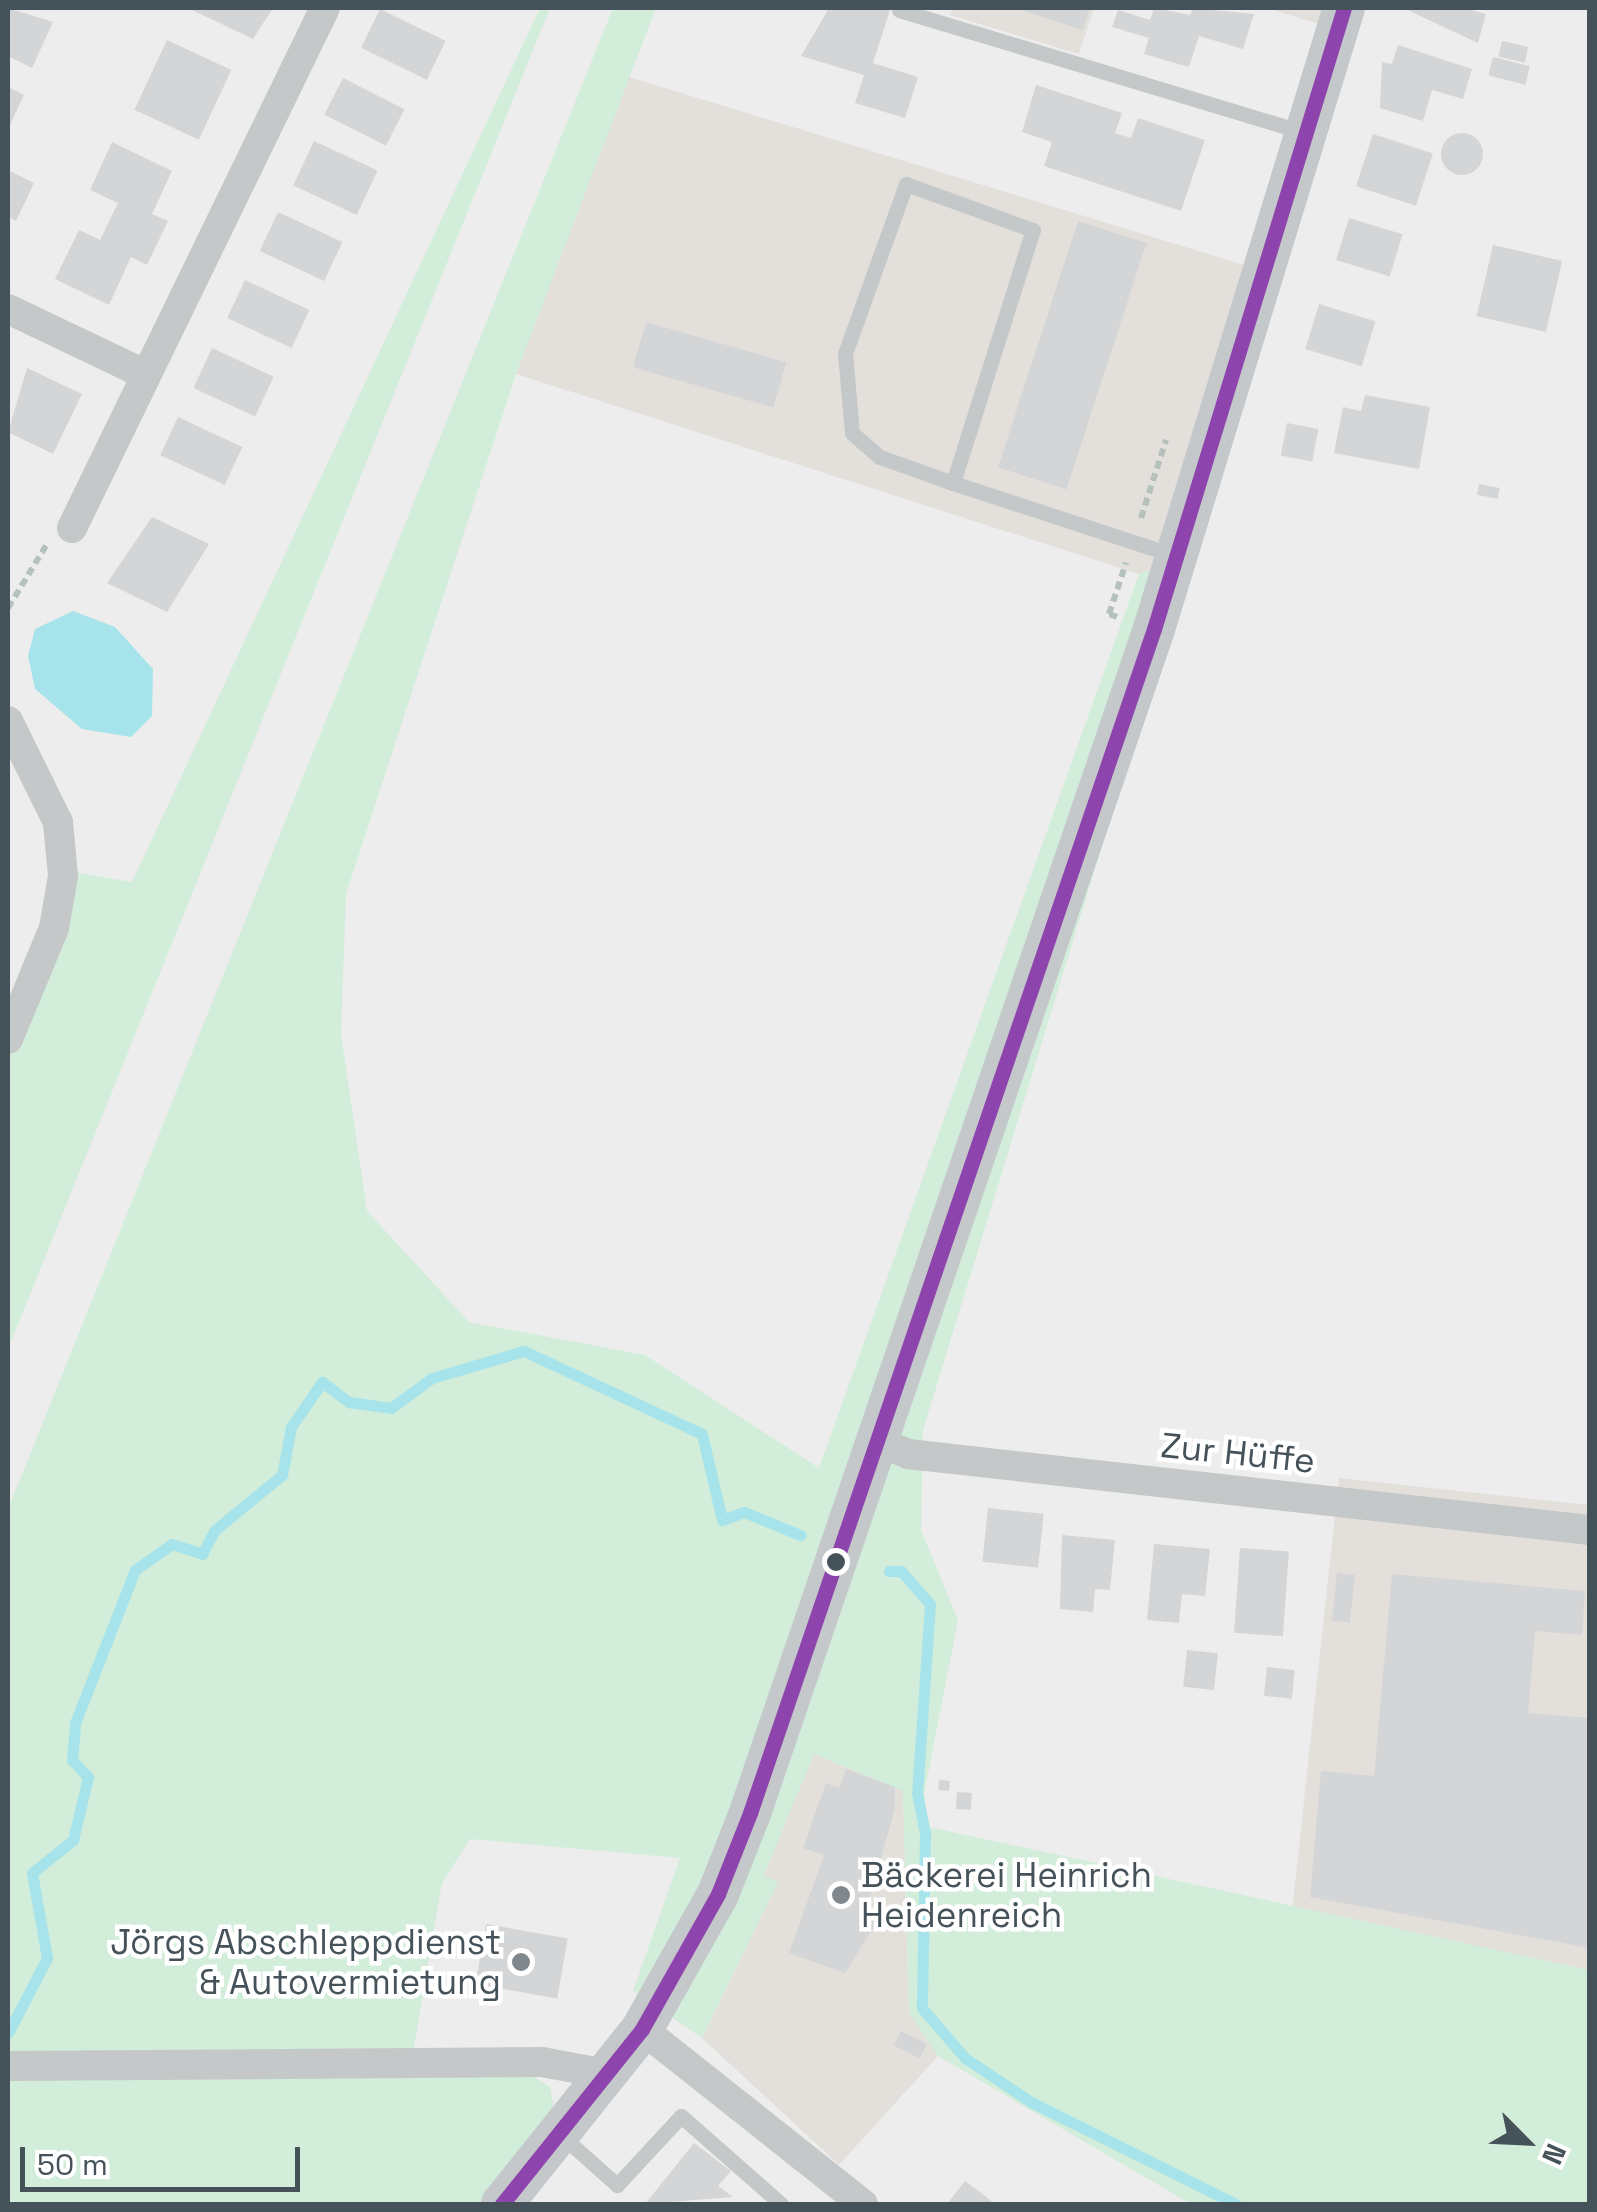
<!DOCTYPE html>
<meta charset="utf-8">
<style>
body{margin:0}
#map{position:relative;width:1597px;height:2212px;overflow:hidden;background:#eeeded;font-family:"Space Grotesk",sans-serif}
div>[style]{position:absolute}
.commercial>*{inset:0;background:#e3e0db}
.green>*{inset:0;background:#d2edd9}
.water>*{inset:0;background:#a7e3ea}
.stream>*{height:11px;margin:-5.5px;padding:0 5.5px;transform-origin:5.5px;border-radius:5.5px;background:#a7e3ea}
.building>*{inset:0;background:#d4d5d6;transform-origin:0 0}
.round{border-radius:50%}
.path>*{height:6px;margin-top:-3px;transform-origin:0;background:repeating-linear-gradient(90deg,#b4c1bc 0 8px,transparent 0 13px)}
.lane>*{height:15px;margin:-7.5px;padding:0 7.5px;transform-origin:7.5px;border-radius:7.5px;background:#c5c8c9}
.street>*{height:30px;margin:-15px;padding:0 15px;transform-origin:15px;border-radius:15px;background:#c5c8c9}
.secondary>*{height:42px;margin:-21px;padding:0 21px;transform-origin:21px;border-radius:21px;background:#c5c8cb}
.bus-1>*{height:15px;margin:-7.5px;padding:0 7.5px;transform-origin:7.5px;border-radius:7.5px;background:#8e44ad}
.dots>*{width:28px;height:28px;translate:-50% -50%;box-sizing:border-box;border:5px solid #fff;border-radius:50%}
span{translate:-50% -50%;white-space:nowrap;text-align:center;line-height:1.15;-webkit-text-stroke:9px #fff;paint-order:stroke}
.street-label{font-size:35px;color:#455259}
.poi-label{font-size:35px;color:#455259}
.left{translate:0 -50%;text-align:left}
.right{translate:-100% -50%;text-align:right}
.frame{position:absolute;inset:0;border:10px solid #455259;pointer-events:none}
.north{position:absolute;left:1477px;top:2092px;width:100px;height:100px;-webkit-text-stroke:8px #fff;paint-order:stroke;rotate:114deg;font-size:28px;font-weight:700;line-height:40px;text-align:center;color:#455259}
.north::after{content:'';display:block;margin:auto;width:35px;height:45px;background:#455259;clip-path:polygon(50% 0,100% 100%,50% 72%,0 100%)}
.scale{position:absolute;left:20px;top:2147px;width:280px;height:45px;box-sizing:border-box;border:5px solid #455259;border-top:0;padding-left:12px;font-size:30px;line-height:35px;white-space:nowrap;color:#455259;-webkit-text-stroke:8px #fff;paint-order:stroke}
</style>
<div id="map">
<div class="commercial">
<div style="clip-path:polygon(953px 8px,1094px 8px,1079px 54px,950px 15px)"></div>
<div style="clip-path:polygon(1267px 8px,1325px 8px,1319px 24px)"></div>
<div style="clip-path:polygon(626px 76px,1274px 274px,1192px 553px,1139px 574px,516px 374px)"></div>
<div style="clip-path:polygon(1339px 1478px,1589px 1505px,1589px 1970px,1292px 1911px)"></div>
<div style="clip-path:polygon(813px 1753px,903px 1791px,909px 2012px,938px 2056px,839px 2165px,702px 2038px,778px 1882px,763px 1876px)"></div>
</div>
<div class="green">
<div style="clip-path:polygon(540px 8px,550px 8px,8px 1349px,8px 1006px,41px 926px,49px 868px,132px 882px)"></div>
<div style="clip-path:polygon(613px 8px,656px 8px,516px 374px,346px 894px,341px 1034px,367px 1211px,469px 1322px,645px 1355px,819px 1468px,1139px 574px,1192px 553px,923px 1430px,921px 1530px,958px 1620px,924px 1795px,929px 1827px,1589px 1970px,1589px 2204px,1191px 2204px,938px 2056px,909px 2013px,903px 1791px,814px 1754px,764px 1875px,778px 1882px,702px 2038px,633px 1991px,680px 1858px,470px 1839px,442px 1883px,409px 2076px,531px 2075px,550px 2087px,555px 2113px,494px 2204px,8px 2204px,8px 1509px)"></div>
</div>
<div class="water">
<div style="clip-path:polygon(73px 611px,115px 627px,153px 669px,152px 716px,131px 737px,82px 729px,35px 689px,28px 656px,35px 629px)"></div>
</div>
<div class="stream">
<div style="left:889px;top:1571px;width:12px"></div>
<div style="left:901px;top:1571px;width:44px;rotate:48.7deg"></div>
<div style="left:930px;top:1604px;width:189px;rotate:93.9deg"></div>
<div style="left:917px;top:1793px;width:41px;rotate:78.7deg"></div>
<div style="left:925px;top:1833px;width:175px;rotate:91deg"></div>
<div style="left:922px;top:2008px;width:66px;rotate:49.3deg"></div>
<div style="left:965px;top:2058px;width:79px;rotate:33.7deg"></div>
<div style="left:1031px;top:2102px;width:229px;rotate:26.5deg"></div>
<div style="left:8px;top:2033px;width:85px;rotate:-62.5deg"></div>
<div style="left:47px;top:1958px;width:86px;rotate:-100deg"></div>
<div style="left:32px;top:1873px;width:53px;rotate:-38.8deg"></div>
<div style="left:73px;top:1840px;width:65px;rotate:-76.6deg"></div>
<div style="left:88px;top:1777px;width:23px;rotate:-133deg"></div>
<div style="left:72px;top:1760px;width:37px;rotate:-85deg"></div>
<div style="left:75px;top:1723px;width:164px;rotate:-68.6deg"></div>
<div style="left:135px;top:1570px;width:45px;rotate:-35.1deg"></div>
<div style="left:172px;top:1544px;width:32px;rotate:18deg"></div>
<div style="left:202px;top:1554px;width:27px;rotate:-62deg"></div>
<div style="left:215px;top:1530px;width:87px;rotate:-39.4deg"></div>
<div style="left:282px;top:1475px;width:49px;rotate:-79.4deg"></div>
<div style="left:291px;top:1427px;width:55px;rotate:-55.4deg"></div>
<div style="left:322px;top:1382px;width:34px;rotate:37deg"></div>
<div style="left:349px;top:1402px;width:42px;rotate:8.1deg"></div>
<div style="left:391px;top:1408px;width:51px;rotate:-36.2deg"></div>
<div style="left:432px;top:1378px;width:96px;rotate:-16.4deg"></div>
<div style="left:524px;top:1351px;width:196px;rotate:25deg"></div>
<div style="left:702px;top:1434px;width:88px;rotate:76.9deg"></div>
<div style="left:722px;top:1520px;width:23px;rotate:-20deg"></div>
<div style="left:744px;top:1512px;width:61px;rotate:22.3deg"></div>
</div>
<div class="building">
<div style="clip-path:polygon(8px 8px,53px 22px,32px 68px,8px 56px)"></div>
<div style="clip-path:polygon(188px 8px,273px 8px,253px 39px)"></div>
<div style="clip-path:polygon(829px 8px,890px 10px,873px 63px,918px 77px,905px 118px,855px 103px,864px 75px,801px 56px)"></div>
<div style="clip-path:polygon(1015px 8px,1090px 8px,1083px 30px)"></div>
<div style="clip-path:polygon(1154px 8px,1190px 15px,1193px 8px,1254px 14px,1243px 49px,1199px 36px,1189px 67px,1144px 54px,1149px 38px,1112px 27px,1118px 10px,1150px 20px)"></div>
<div style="clip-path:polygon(1403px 8px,1464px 8px,1486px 14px,1478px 43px)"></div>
<div style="left:380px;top:9px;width:73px;height:43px;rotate:26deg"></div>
<div style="left:167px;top:40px;width:71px;height:77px;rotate:25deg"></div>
<div style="left:1502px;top:41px;width:27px;height:16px;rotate:13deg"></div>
<div style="clip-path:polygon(1398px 45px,1472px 69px,1463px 99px,1432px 90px,1423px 121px,1380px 108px,1382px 62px,1392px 64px)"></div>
<div style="left:1493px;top:57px;width:38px;height:19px;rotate:14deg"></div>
<div style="left:343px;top:78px;width:69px;height:41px;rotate:27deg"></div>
<div style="clip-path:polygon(1036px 85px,1122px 113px,1115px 133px,1131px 138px,1138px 118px,1205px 140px,1181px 211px,1044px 166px,1052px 142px,1022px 132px)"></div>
<div style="clip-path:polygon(8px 87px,24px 95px,8px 129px)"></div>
<div class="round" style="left:1441px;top:133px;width:42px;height:42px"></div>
<div style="left:1373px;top:134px;width:63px;height:55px;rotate:18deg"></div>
<div style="left:314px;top:141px;width:70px;height:49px;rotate:25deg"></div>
<div style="clip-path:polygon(112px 142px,172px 171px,152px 214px,168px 221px,147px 265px,131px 257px,109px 305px,55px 279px,79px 230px,100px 240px,118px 203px,90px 190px)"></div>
<div style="clip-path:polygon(8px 170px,34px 183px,16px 221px,8px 217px)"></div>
<div style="left:278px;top:212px;width:71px;height:43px;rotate:25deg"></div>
<div style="left:1349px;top:218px;width:56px;height:44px;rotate:17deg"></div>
<div style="left:1078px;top:221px;width:72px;height:259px;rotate:18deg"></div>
<div style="left:1493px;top:245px;width:71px;height:73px;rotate:13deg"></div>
<div style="left:245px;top:280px;width:71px;height:42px;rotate:25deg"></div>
<div style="left:1319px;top:304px;width:59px;height:47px;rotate:17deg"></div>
<div style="left:646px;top:322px;width:146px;height:47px;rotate:16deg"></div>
<div style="left:212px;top:348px;width:68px;height:44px;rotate:25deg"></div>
<div style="clip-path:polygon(27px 368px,82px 394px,53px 454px,8px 432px)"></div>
<div style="clip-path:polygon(1365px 395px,1430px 407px,1419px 469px,1334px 453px,1343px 407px,1361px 411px)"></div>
<div style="left:178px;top:417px;width:71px;height:42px;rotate:25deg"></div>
<div style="left:1287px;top:423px;width:32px;height:33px;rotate:11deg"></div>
<div style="left:1479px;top:484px;width:21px;height:11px;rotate:11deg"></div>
<div style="clip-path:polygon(152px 517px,209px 544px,167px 612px,107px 583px)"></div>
<div style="left:988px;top:1508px;width:56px;height:54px;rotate:6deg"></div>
<div style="clip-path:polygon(1062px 1535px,1115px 1540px,1110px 1590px,1095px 1589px,1093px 1612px,1060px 1609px)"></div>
<div style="clip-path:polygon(1154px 1544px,1210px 1549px,1205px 1596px,1182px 1594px,1179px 1623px,1147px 1620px)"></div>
<div style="left:1240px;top:1548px;width:49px;height:85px;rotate:4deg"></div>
<div style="left:1337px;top:1573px;width:18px;height:48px;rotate:6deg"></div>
<div style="clip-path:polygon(1392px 1574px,1585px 1591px,1582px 1635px,1535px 1631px,1528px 1713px,1590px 1718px,1590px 1948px,1310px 1897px,1321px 1771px,1374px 1776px)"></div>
<div style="left:1187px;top:1650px;width:31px;height:37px;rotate:6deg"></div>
<div style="left:1267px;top:1667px;width:28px;height:29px;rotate:6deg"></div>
<div style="clip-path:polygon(846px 1769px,895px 1787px,895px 1808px,865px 1916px,878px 1920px,845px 1973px,789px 1953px,824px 1855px,803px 1848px,826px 1783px,839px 1788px)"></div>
<div style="left:939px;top:1780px;width:11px;height:10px;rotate:5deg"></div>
<div style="left:957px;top:1792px;width:15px;height:17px;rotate:4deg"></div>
<div style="left:486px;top:1924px;width:83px;height:61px;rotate:10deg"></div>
<div style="left:901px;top:2031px;width:29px;height:16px;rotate:27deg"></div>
<div style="clip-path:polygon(694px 2143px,731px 2171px,718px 2186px,733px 2197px,645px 2204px)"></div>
<div style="clip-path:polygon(965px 2181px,980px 2192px,995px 2204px,947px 2204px)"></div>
</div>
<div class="path">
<div style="left:1141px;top:518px;width:82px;rotate:-72.2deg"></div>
<div style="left:8px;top:608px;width:75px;rotate:-58.6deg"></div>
<div style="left:1117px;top:617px;width:9px;rotate:-159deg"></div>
<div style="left:1109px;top:614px;width:54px;rotate:-71.6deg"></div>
</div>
<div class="lane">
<div style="left:899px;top:10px;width:420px;rotate:16.8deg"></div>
<div style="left:953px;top:483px;width:265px;rotate:-72.5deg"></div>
<div style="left:1033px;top:230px;width:135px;rotate:-160.1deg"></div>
<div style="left:906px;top:184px;width:180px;rotate:109.8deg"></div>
<div style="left:845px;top:353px;width:80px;rotate:85deg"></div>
<div style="left:852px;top:433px;width:37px;rotate:41deg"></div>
<div style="left:880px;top:457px;width:77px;rotate:19.6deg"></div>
<div style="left:953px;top:483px;width:231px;rotate:18.1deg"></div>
<div style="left:562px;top:2136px;width:74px;rotate:41.7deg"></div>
<div style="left:617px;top:2185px;width:94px;rotate:-47.2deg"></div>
<div style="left:681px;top:2116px;width:133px;rotate:41.3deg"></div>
</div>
<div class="street">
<div style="left:8px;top:309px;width:151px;rotate:25.5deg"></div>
<div style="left:72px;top:528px;width:578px;rotate:-64.06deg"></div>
<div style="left:8px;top:721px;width:113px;rotate:63.7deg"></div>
<div style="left:58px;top:822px;width:54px;rotate:84.7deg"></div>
<div style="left:63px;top:876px;width:53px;rotate:99.8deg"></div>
<div style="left:54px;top:928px;width:120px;rotate:112.5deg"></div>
<div style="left:880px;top:1442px;width:30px;rotate:23deg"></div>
<div style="left:908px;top:1454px;width:686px;rotate:6.36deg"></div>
<div style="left:642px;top:2029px;width:282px;rotate:38.4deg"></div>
<div style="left:8px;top:2066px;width:534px;rotate:-0.43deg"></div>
<div style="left:542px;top:2062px;width:71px;rotate:10.5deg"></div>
</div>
<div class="secondary">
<div style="left:502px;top:2204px;width:224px;rotate:-51.3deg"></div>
<div style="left:642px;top:2029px;width:155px;rotate:-60.6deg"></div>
<div style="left:718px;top:1894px;width:87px;rotate:-68.4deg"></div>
<div style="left:750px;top:1813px;width:1251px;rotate:-71.16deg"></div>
<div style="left:1154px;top:629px;width:649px;rotate:-72.99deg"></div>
</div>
<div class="bus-1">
<div style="left:502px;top:2204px;width:224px;rotate:-51.3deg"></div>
<div style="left:642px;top:2029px;width:155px;rotate:-60.6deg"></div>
<div style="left:718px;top:1894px;width:87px;rotate:-68.4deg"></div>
<div style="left:750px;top:1813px;width:1251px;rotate:-71.16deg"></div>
<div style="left:1154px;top:629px;width:649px;rotate:-72.99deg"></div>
</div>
<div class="dots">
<div style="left:836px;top:1562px;background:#455259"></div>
<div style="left:841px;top:1895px;background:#80888d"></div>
<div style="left:521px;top:1962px;background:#80888d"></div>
</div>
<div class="street-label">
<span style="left:1238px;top:1453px;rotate:6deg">Zur Hüffe</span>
</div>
<div class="poi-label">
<span class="left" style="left:861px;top:1895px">Bäckerei Heinrich<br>Heidenreich</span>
<span class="right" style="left:501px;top:1962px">Jörgs Abschleppdienst<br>&amp; Autovermietung</span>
</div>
<div class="frame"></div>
<div class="north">N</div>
<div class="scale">50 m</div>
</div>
